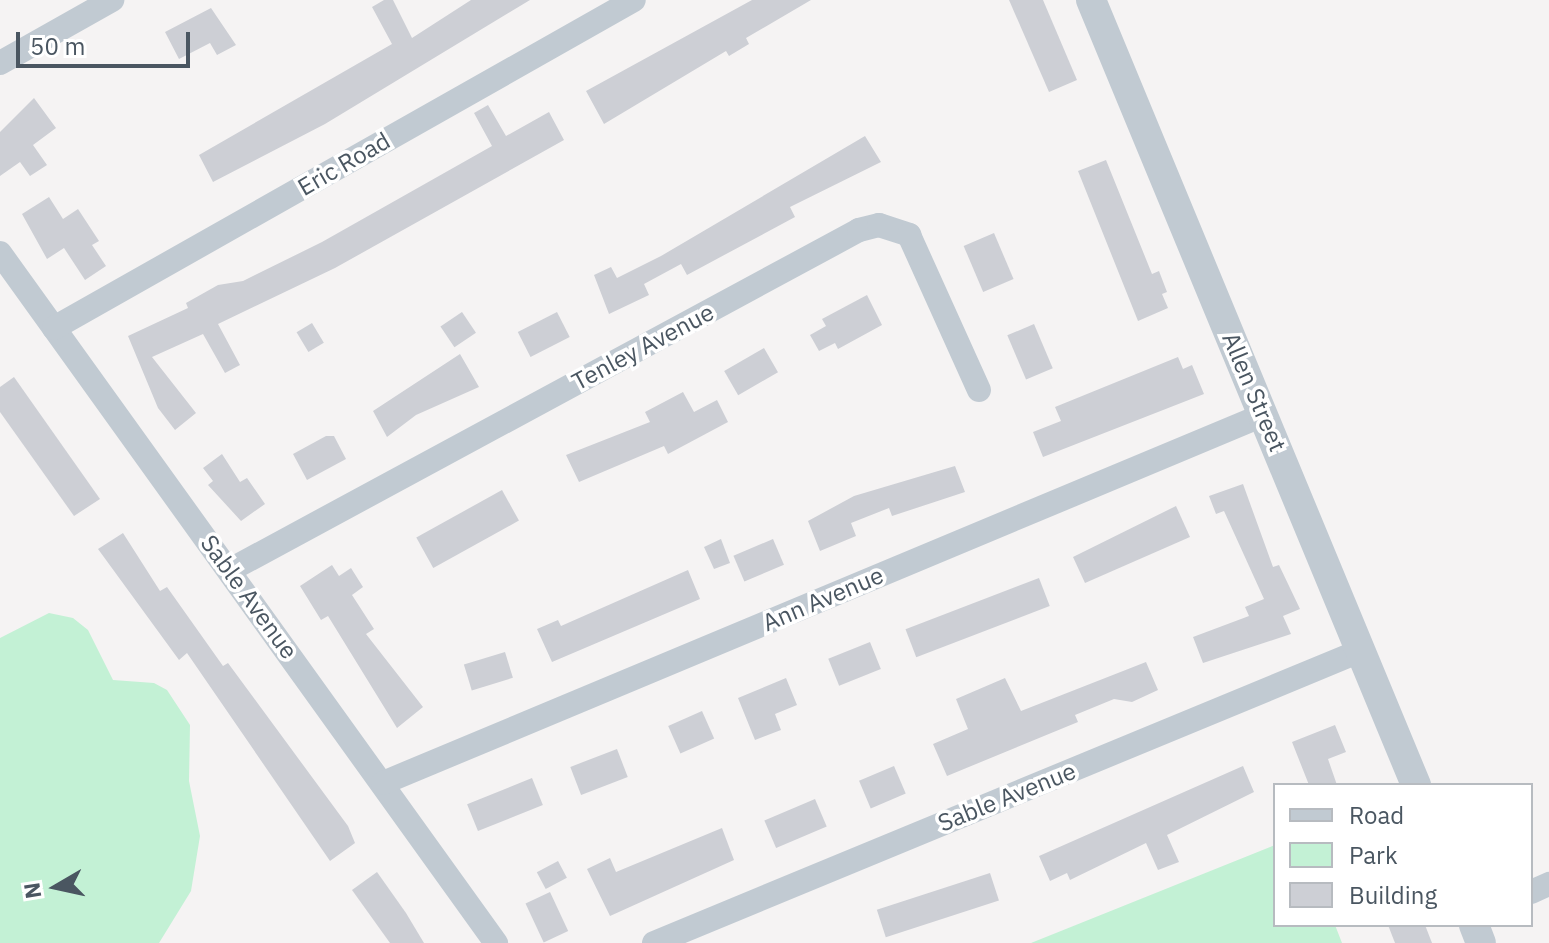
<!DOCTYPE html>
<style>
body{margin:0}
#map{position:relative;width:1549px;height:943px;overflow:hidden;background:#f5f3f3;font-family:"IBM Plex Sans",sans-serif}
div>[style]{position:absolute}
.green>*{inset:0;background:#c3f1d5}
.building>*{inset:0;background:#cdcfd5;transform-origin:0 0}
.minor>*{height:24px;margin:-12px;padding:0 12px;transform-origin:12px;border-radius:12px;background:#c1cad2}
.tertiary>*{height:30px;margin:-15px;padding:0 15px;transform-origin:15px;border-radius:15px;background:#c1cad2}
span{translate:-50% -50%;white-space:nowrap;text-align:center;line-height:1.15;-webkit-text-stroke:7px #fff;paint-order:stroke}
.street-label{font-size:24px;color:#4a5661}
.legend{position:absolute;left:1273px;top:783px;width:260px;height:144px;box-sizing:border-box;background:#fff;border:2px solid #b7bbc0;margin:0;padding:10px 14px;list-style:none;font-size:24px;color:#4a5661}
.legend li{display:flex;align-items:center;gap:16px;height:40px}
.legend b{width:40px;border:2px solid #b7bbc0}
.north{position:absolute;left:16px;top:847px;width:80px;height:80px;-webkit-text-stroke:6px #fff;paint-order:stroke;rotate:261deg;font-size:22px;font-weight:700;line-height:32px;text-align:center;color:#4a5661}
.north::after{content:'';display:block;margin:auto;width:28px;height:36px;background:#4a5661;clip-path:polygon(50% 0,100% 100%,50% 72%,0 100%)}
.scale{position:absolute;left:16px;top:32px;width:174px;height:36px;box-sizing:border-box;border:4px solid #4a5661;border-top:0;padding-left:10px;font-size:24px;line-height:28px;white-space:nowrap;color:#4a5661;-webkit-text-stroke:6px #fff;paint-order:stroke}
</style>
<div id="map">
<div class="green">
<div style="clip-path:polygon(49px 613px,73px 618px,88px 630px,113px 680px,154px 683px,167px 690px,190px 725px,189px 781px,200px 836px,191px 891px,159px 943px,0 943px,0 638px)"></div>
<div style="clip-path:polygon(1275px 845px,1275px 925px,1335px 925px,1342px 943px,1031px 943px)"></div>
</div>
<div class="building">
<div style="clip-path:polygon(384px 0,393px 0,412px 38px,471px 0,530px 0,325px 124px,213px 182px,199px 155px,392px 44px,372px 7px)"></div>
<div style="clip-path:polygon(752px 0,811px 0,746px 38px,749px 44px,729px 56px,726px 51px,604px 124px,586px 91px)"></div>
<div style="clip-path:polygon(1009px 0,1043px 0,1077px 80px,1049px 92px)"></div>
<div style="clip-path:polygon(211px 8px,236px 45px,217px 55px,210px 43px,179px 59px,165px 32px)"></div>
<div style="clip-path:polygon(34px 98px,56px 128px,33px 145px,47px 165px,30px 176px,20px 162px,0 176px,0 132px)"></div>
<div style="clip-path:polygon(488px 105px,506px 136px,549px 112px,564px 140px,335px 268px,218px 324px,240px 365px,225px 373px,203px 334px,152px 357px,196px 413px,175px 430px,158px 408px,128px 336px,188px 308px,186px 303px,218px 285px,243px 281px,322px 242px,492px 146px,474px 113px)"></div>
<div style="clip-path:polygon(865px 136px,881px 162px,790px 207px,795px 217px,687px 275px,681px 264px,644px 284px,649px 295px,609px 314px,594px 275px,611px 267px,617px 278px,661px 256px)"></div>
<div style="clip-path:polygon(1106px 160px,1152px 274px,1159px 271px,1167px 292px,1162px 294px,1168px 308px,1138px 321px,1078px 171px)"></div>
<div style="clip-path:polygon(49px 197px,63px 219px,78px 209px,99px 241px,92px 245px,106px 266px,85px 280px,64px 248px,47px 259px,22px 214px)"></div>
<div style="left:994px;top:233px;width:50px;height:33px;rotate:67deg"></div>
<div style="clip-path:polygon(867px 295px,882px 325px,838px 349px,835px 343px,819px 351px,810px 335px,826px 326px,822px 319px)"></div>
<div style="left:462px;top:312px;width:25px;height:26px;rotate:56deg"></div>
<div style="left:557px;top:312px;width:28px;height:44px;rotate:63deg"></div>
<div style="left:312px;top:323px;width:23px;height:18px;rotate:59deg"></div>
<div style="left:1034px;top:324px;width:48px;height:29px;rotate:67deg"></div>
<div style="left:764px;top:348px;width:28px;height:46px;rotate:60deg"></div>
<div style="clip-path:polygon(460px 354px,479px 387px,416px 415px,387px 437px,373px 411px)"></div>
<div style="clip-path:polygon(1178px 357px,1183px 369px,1192px 365px,1204px 394px,1043px 457px,1033px 432px,1061px 421px,1055px 407px)"></div>
<div style="clip-path:polygon(14px 377px,100px 499px,74px 516px,0 412px,0 387px)"></div>
<div style="clip-path:polygon(683px 392px,694px 412px,717px 400px,728px 422px,668px 454px,664px 446px,579px 482px,566px 455px,650px 422px,645px 412px)"></div>
<div style="clip-path:polygon(326px 436px,334px 436px,346px 459px,307px 480px,293px 454px)"></div>
<div style="clip-path:polygon(222px 454px,240px 482px,247px 478px,265px 504px,241px 521px,208px 485px,213px 481px,203px 468px)"></div>
<div style="clip-path:polygon(955px 466px,965px 492px,892px 516px,889px 508px,851px 523px,856px 536px,820px 551px,808px 521px,854px 496px)"></div>
<div style="clip-path:polygon(1243px 484px,1273px 567px,1279px 565px,1300px 609px,1283px 616px,1291px 634px,1203px 663px,1193px 637px,1249px 616px,1245px 607px,1264px 599px,1224px 511px,1216px 514px,1209px 496px)"></div>
<div style="left:502px;top:490px;width:35px;height:98px;rotate:61deg"></div>
<div style="clip-path:polygon(1176px 506px,1190px 537px,1085px 583px,1073px 557px)"></div>
<div style="clip-path:polygon(123px 533px,160px 591px,167px 587px,223px 666px,228px 663px,348px 826px,355px 843px,330px 861px,187px 653px,179px 660px,98px 549px)"></div>
<div style="clip-path:polygon(721px 539px,730px 563px,714px 569px,704px 547px)"></div>
<div style="left:773px;top:539px;width:28px;height:43px;rotate:67deg"></div>
<div style="clip-path:polygon(332px 565px,339px 576px,351px 568px,363px 587px,352px 595px,374px 629px,366px 634px,423px 707px,397px 728px,328px 616px,321px 620px,300px 586px)"></div>
<div style="clip-path:polygon(688px 570px,700px 599px,552px 662px,537px 629px,558px 620px,561px 626px)"></div>
<div style="left:1039px;top:578px;width:30px;height:143px;rotate:69deg"></div>
<div style="left:870px;top:642px;width:29px;height:45px;rotate:68deg"></div>
<div style="left:505px;top:652px;width:27px;height:43px;rotate:73deg"></div>
<div style="clip-path:polygon(1146px 662px,1158px 690px,1132px 702px,1114px 699px,1075px 715px,1078px 722px,947px 776px,933px 744px,968px 729px,956px 699px,1005px 678px,1021px 711px)"></div>
<div style="clip-path:polygon(786px 678px,797px 705px,775px 714px,781px 730px,755px 740px,738px 698px)"></div>
<div style="left:702px;top:711px;width:30px;height:37px;rotate:66deg"></div>
<div style="clip-path:polygon(1335px 725px,1346px 752px,1328px 759px,1337px 785px,1309px 785px,1292px 742px)"></div>
<div style="left:617px;top:749px;width:30px;height:50px;rotate:69deg"></div>
<div style="left:894px;top:766px;width:30px;height:38px;rotate:67deg"></div>
<div style="clip-path:polygon(1243px 766px,1254px 792px,1167px 835px,1179px 862px,1158px 870px,1146px 843px,1070px 880px,1067px 873px,1050px 881px,1039px 856px)"></div>
<div style="left:532px;top:778px;width:29px;height:70px;rotate:68deg"></div>
<div style="left:815px;top:799px;width:30px;height:55px;rotate:67deg"></div>
<div style="clip-path:polygon(722px 828px,734px 860px,610px 916px,587px 869px,610px 858px,616px 872px)"></div>
<div style="left:558px;top:861px;width:19px;height:24px;rotate:62deg"></div>
<div style="clip-path:polygon(377px 872px,406px 913px,424px 943px,390px 943px,352px 890px)"></div>
<div style="left:990px;top:873px;width:29px;height:119px;rotate:72deg"></div>
<div style="left:550px;top:892px;width:43px;height:27px;rotate:65deg"></div>
<div style="clip-path:polygon(1388px 925px,1425px 925px,1432px 943px,1395px 943px)"></div>
</div>
<div class="minor">
<div style="left:0;top:63px;width:129px;rotate:-29.4deg"></div>
<div style="left:0;top:253px;width:850px;rotate:54.29deg"></div>
<div style="left:54px;top:328px;width:666px;rotate:-29.49deg"></div>
<div style="left:230px;top:570px;width:715px;rotate:-28.39deg"></div>
<div style="left:859px;top:230px;width:21px;rotate:-14deg"></div>
<div style="left:879px;top:225px;width:32px;rotate:18deg"></div>
<div style="left:909px;top:235px;width:170px;rotate:65.7deg"></div>
<div style="left:383px;top:783px;width:954px;rotate:-22.69deg"></div>
<div style="left:1531px;top:892px;width:20px;rotate:-24deg"></div>
<div style="left:654px;top:943px;width:764px;rotate:-22.47deg"></div>
</div>
<div class="tertiary">
<div style="left:1091px;top:0;width:850px;rotate:67.51deg"></div>
<div style="left:1474px;top:925px;width:19px;rotate:69deg"></div>
</div>
<div class="street-label">
<span style="left:344px;top:164px;rotate:-30deg">Eric Road</span>
<span style="left:643px;top:347px;rotate:-28deg">Tenley Avenue</span>
<span style="left:1254px;top:392px;rotate:67deg">Allen Street</span>
<span style="left:249px;top:597px;rotate:54deg">Sable Avenue</span>
<span style="left:823px;top:599px;rotate:-23deg">Ann Avenue</span>
<span style="left:1007px;top:797px;rotate:-22deg">Sable Avenue</span>
</div>
<ul class="legend">
<li><b style="height:10px;background:#c1cad2"></b>Road</li>
<li><b style="height:22px;background:#c3f1d5"></b>Park</li>
<li><b style="height:22px;background:#cdcfd5"></b>Building</li>
</ul>
<div class="north">N</div>
<div class="scale">50 m</div>
</div>
